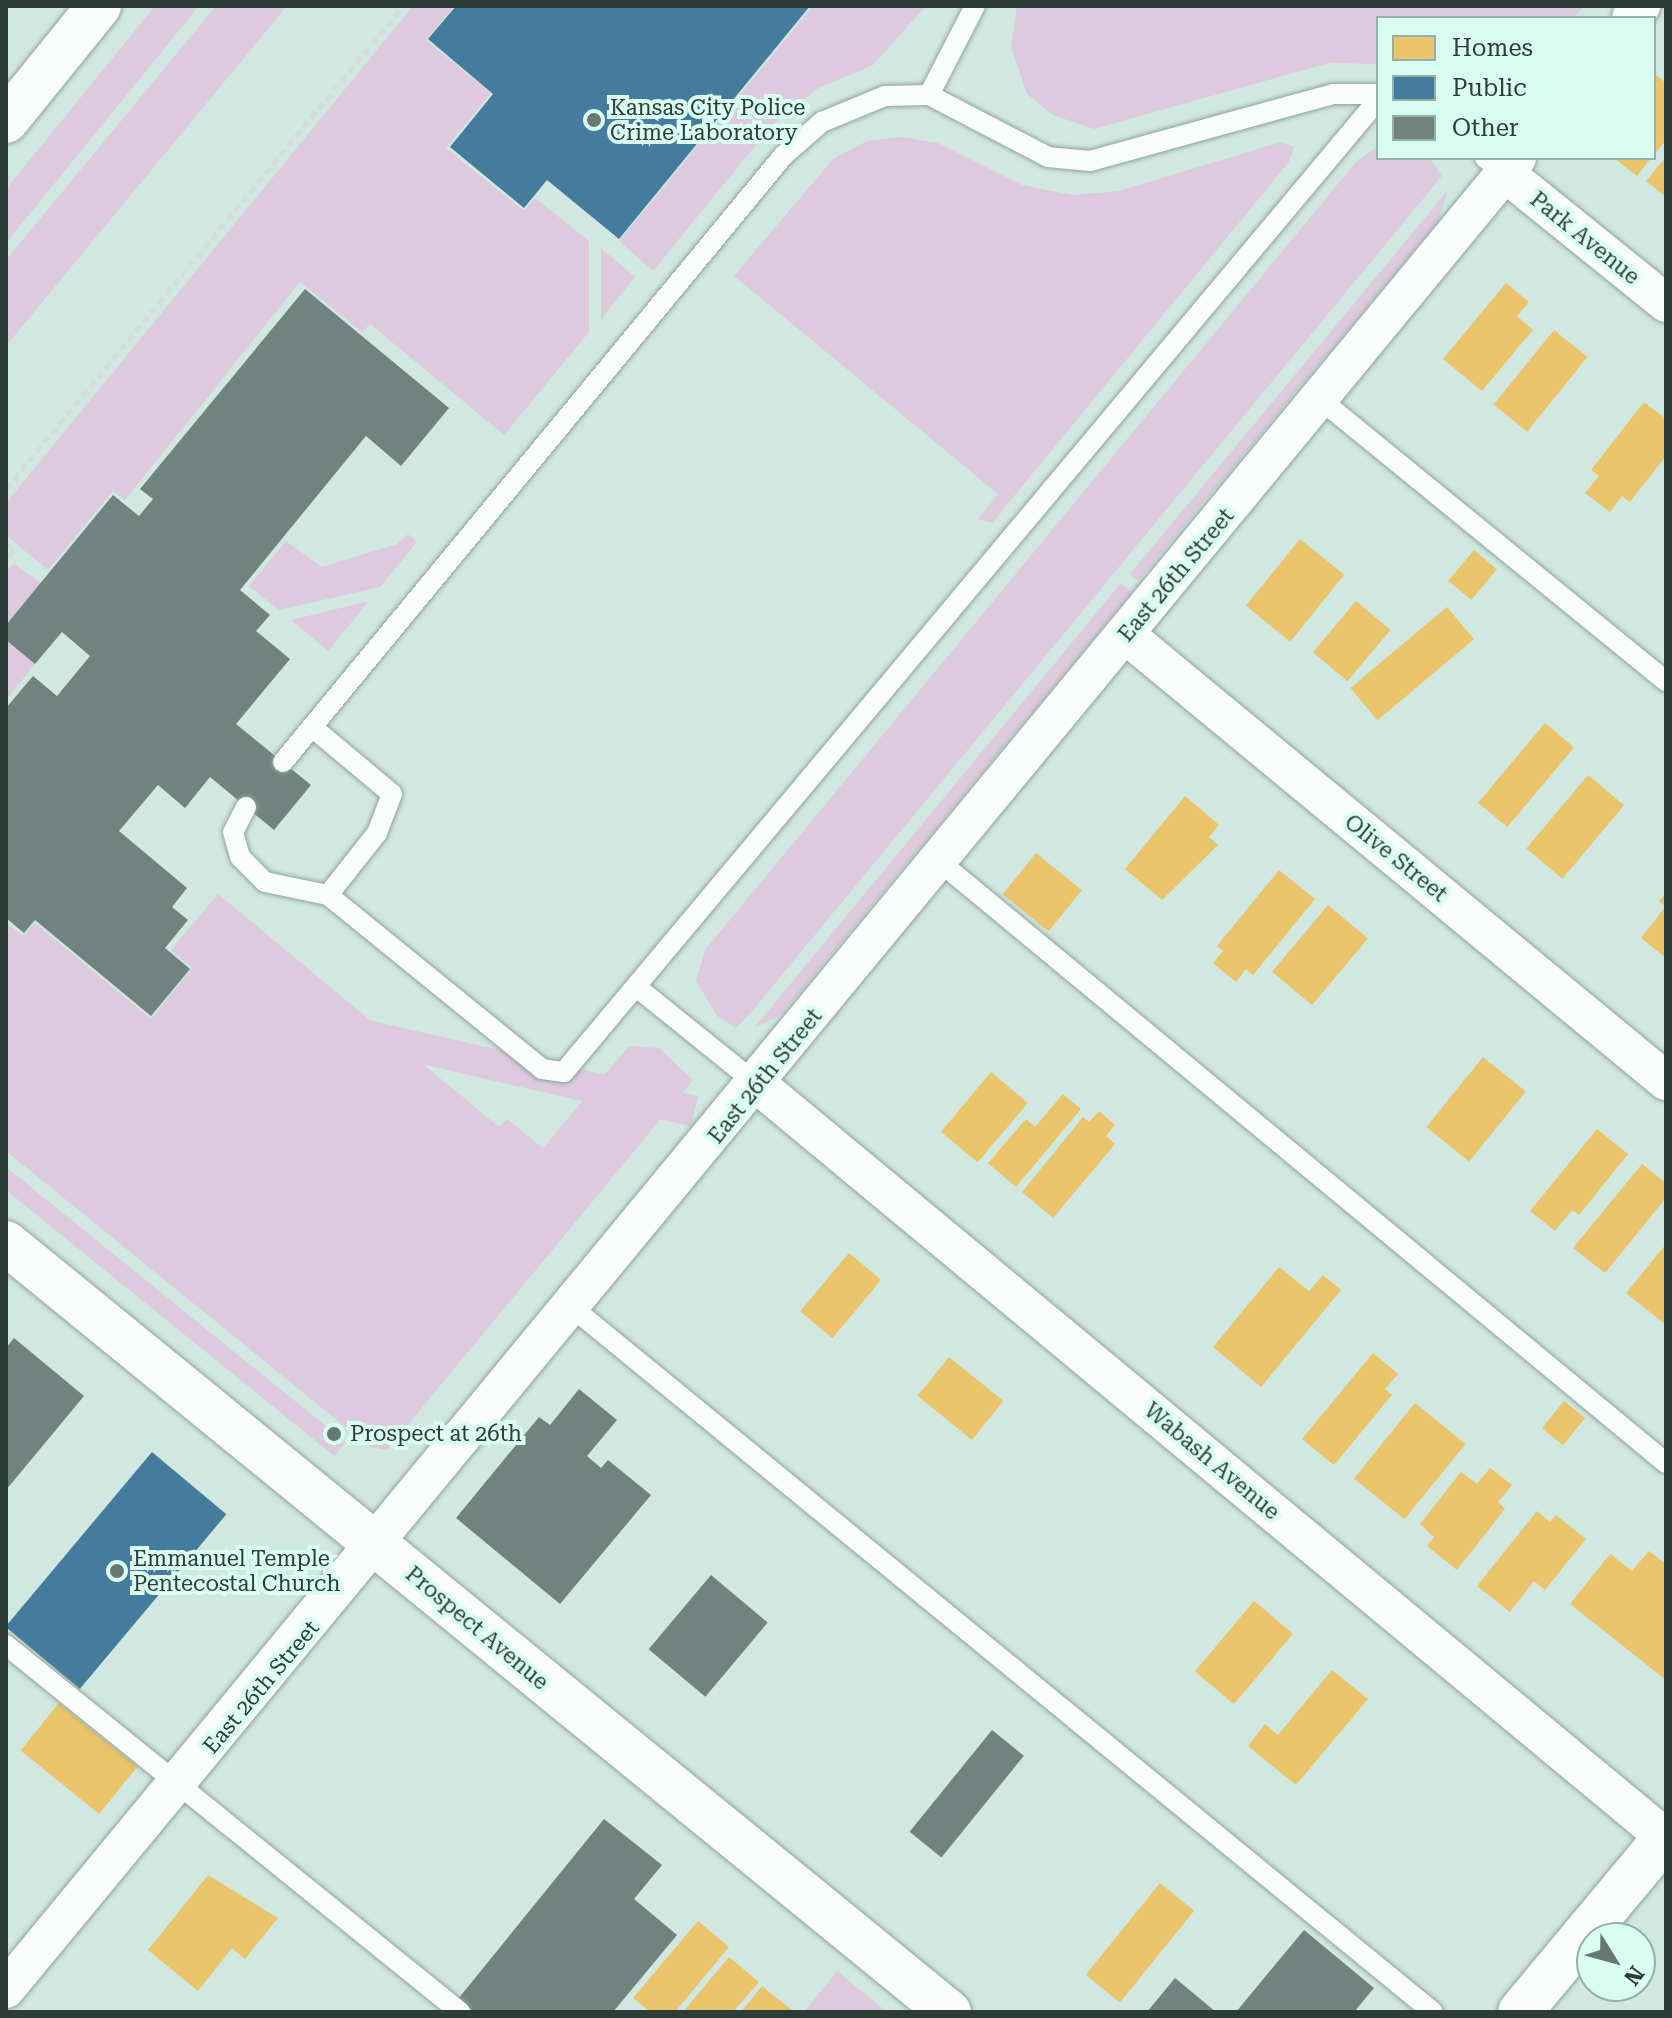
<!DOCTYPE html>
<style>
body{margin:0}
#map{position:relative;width:1672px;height:2018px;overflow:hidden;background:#d0e8e0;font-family:"Roboto Serif",serif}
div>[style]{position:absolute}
.green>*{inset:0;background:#ddcade;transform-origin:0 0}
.homes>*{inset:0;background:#e9c46a;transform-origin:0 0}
.public>*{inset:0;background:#457b9d;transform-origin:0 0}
.building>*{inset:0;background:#71837e;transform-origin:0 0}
.path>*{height:5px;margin-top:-2.5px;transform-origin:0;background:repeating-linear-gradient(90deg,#d5dcda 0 8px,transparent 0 12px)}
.roads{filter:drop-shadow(0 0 2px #8fa29c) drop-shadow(0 0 2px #8fa29c)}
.service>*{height:20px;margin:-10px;padding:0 10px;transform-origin:10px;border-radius:10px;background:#f8fcfa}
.minor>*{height:38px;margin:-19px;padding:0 19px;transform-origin:19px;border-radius:19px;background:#f8fcfa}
.tertiary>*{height:44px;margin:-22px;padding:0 22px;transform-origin:22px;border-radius:22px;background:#f8fcfa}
.secondary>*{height:44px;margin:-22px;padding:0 22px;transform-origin:22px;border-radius:22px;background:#f8fcfa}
.dots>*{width:22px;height:22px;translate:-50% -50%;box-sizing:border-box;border:4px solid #dafdf1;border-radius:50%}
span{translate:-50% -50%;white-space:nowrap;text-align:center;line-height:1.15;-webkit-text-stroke:8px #dafdf1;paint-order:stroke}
.poi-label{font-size:22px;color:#2c3d37}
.left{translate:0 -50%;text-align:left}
.street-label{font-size:22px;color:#2c3d37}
.frame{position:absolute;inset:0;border:8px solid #2c3d37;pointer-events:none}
.legend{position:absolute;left:1376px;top:16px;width:280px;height:144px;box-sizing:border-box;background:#dafdf1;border:2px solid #94b0a7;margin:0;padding:10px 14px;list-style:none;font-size:24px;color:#2c3d37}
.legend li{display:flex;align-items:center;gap:16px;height:40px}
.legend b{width:40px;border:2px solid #94b0a7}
.north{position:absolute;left:1576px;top:1922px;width:80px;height:80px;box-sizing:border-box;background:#dafdf1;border:2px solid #94b0a7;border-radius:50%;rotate:127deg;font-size:22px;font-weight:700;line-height:32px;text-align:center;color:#2c3d37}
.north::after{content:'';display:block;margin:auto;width:28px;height:36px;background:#657972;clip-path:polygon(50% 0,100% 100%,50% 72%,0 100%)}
</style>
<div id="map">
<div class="green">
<div style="clip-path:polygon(155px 6px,199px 6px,6px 243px,6px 189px)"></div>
<div style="clip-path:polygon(216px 6px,287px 6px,6px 346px,6px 260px)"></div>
<div style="clip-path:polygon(413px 6px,454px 6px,426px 40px,491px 93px,446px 148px,524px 211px,535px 198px,589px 241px,589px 332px,504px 435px,370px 324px,362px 332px,300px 282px,125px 500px,113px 491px,48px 570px,6px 535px,6px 503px)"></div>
<div style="clip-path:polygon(813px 6px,926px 6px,873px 65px,817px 89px,773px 124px,653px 271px,619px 241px)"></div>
<div style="clip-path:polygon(1017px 6px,1584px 6px,1574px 18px,1378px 18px,1378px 64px,1329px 63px,1094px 129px,1053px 115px,1027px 94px,1011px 47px)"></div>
<div style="clip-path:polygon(900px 137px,938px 143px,1022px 185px,1073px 195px,1119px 191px,1281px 142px,1294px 147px,1289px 162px,992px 523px,978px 519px,998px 494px,734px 276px,833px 159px,867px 141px)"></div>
<div style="clip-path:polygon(1378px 146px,1378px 158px,1429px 158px,1442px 176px,753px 1010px,736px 1028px,717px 1016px,696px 981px,705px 950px,1356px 162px)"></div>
<div style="clip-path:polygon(1448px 190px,1438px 222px,1138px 581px,1130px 574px)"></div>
<div style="clip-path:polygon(601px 248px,635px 277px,601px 319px)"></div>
<div style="clip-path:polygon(408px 534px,417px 542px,380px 587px,279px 610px,249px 586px,286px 541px,322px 567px,397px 544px)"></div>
<div style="clip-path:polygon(14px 564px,41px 583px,6px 625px,6px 571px)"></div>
<div style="clip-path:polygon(1121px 583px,1132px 592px,781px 1015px,754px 1028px)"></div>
<div style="clip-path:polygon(369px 601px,328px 651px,291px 620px)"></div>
<div style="clip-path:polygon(6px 640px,35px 664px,6px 700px)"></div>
<div style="clip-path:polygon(218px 894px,499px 1127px,507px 1119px,543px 1148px,629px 1046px,659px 1048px,693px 1080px,387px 1450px,370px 1447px,6px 1151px,6px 922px,23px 936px,35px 923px,151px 1019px,192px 968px,171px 950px)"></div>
<div style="left:698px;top:1096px;width:31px;height:442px;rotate:103deg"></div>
<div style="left:6px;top:1167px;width:437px;height:18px;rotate:39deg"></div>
<div style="clip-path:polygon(837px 1971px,887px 2012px,804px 2012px)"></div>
</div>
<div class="homes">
<div style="clip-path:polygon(1655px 74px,1666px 83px,1666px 140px,1654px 155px)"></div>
<div style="clip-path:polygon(1666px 157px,1666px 197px,1646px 181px)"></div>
<div style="clip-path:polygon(1614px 158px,1651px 158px,1637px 176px)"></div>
<div style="clip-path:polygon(1506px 283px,1529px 302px,1517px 316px,1533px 330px,1482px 391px,1443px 359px)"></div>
<div style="left:1554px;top:330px;width:43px;height:96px;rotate:39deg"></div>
<div style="clip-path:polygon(1644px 402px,1666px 419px,1666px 456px,1630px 502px,1622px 496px,1610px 512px,1585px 493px,1599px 476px,1591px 470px)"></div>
<div style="left:1300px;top:539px;width:57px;height:86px;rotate:39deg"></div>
<div style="left:1474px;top:550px;width:30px;height:40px;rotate:40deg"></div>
<div style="left:1356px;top:601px;width:45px;height:67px;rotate:40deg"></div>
<div style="left:1447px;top:607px;width:42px;height:126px;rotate:50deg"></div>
<div style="left:1545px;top:723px;width:38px;height:104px;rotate:40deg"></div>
<div style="left:1588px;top:775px;width:47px;height:96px;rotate:40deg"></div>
<div style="clip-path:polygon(1185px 796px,1219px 825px,1209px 837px,1218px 845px,1162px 900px,1125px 869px)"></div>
<div style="left:1036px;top:853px;width:59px;height:53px;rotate:39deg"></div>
<div style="clip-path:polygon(1279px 870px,1315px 899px,1253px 975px,1246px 969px,1236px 982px,1213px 963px,1223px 951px,1217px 946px)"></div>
<div style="clip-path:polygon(1666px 893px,1666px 958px,1641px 938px,1665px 907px,1659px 901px)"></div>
<div style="left:1328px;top:905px;width:52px;height:87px;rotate:40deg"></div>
<div style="left:1483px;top:1057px;width:55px;height:90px;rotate:39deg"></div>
<div style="left:991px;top:1072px;width:48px;height:78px;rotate:40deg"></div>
<div style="clip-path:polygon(1063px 1094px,1081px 1109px,1016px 1187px,988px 1163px,1026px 1119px,1035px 1127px)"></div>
<div style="clip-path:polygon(1099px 1111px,1115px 1125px,1106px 1136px,1115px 1144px,1053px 1218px,1022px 1192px,1083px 1117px,1089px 1122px)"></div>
<div style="clip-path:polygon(1597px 1129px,1628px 1154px,1579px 1215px,1572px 1210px,1555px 1231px,1530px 1211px)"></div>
<div style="clip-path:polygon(1642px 1164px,1666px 1183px,1666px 1198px,1605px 1273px,1573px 1248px)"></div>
<div style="clip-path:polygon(1666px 1244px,1666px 1325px,1626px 1293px)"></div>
<div style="left:849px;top:1253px;width:42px;height:76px;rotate:40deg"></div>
<div style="clip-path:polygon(1279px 1267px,1309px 1291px,1323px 1275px,1341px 1290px,1261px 1387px,1213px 1347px)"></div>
<div style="clip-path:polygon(1373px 1353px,1398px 1374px,1385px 1389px,1392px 1395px,1334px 1465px,1302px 1439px)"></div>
<div style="left:949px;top:1357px;width:70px;height:50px;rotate:39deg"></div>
<div style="left:1564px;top:1401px;width:27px;height:35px;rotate:39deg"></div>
<div style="left:1415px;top:1403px;width:65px;height:97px;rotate:39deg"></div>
<div style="clip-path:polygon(1490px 1468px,1512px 1485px,1498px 1502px,1505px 1509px,1457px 1570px,1427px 1546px,1434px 1537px,1420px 1524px,1461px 1472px,1477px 1484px)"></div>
<div style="clip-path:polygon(1537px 1511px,1550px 1522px,1556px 1515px,1586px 1539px,1545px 1590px,1534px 1581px,1510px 1612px,1477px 1586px)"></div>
<div style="clip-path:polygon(1649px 1551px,1666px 1564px,1666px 1680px,1570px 1604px,1610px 1554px,1632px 1571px)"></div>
<div style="left:1254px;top:1601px;width:51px;height:92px;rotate:40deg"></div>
<div style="clip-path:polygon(1332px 1670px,1368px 1699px,1296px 1785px,1248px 1746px,1265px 1724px,1278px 1735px)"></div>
<div style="left:59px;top:1703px;width:101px;height:61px;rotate:39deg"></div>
<div style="clip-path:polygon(208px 1875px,278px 1918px,245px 1959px,232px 1948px,198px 1991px,148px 1950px)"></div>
<div style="left:1160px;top:1883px;width:44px;height:118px;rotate:39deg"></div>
<div style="clip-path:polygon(698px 1921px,729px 1947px,675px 2012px,650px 2012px,633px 1998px)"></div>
<div style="clip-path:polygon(729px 1957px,759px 1982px,733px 2012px,683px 2012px)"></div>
<div style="clip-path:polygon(762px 1986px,794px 2012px,741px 2012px)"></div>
</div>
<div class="public">
<div style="clip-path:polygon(456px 6px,810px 6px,619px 239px,547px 180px,524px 208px,450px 147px,493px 94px,428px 39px)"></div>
<div style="left:152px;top:1452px;width:97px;height:228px;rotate:40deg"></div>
</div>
<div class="building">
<div style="clip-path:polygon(305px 289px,449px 408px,401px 466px,366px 436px,240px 590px,270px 615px,256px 631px,290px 659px,236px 724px,311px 785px,274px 830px,210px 777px,185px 808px,158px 785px,119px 831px,187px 888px,172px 907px,188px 920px,165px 948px,190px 969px,151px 1016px,35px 920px,24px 933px,6px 918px,6px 708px,33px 676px,57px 696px,90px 656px,62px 632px,35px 664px,6px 640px,6px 625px,113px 495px,139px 516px,153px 499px,140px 489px)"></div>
<div style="clip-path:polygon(14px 1338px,84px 1396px,6px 1490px,6px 1348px)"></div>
<div style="clip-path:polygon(579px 1389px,617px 1420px,587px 1456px,601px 1468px,608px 1460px,651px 1495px,560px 1604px,456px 1518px,539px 1417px,550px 1425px)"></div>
<div style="left:711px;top:1575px;width:74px;height:97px;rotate:40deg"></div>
<div style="left:992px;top:1730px;width:41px;height:131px;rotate:39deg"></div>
<div style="clip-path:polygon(604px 1819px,662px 1865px,634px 1899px,677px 1935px,613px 2012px,474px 2012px,458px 1999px)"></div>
<div style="clip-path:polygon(1304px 1930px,1374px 1988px,1354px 2012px,1236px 2012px)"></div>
<div style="clip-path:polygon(1175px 1978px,1216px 2012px,1147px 2012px)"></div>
</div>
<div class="path">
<div style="left:6px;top:489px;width:625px;rotate:-50.58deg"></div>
<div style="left:6px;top:543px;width:11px;rotate:41deg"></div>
<div style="left:14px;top:550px;width:14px;rotate:126deg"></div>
</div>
<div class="roads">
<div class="service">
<div style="left:929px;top:95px;width:100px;rotate:-62.7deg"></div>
<div style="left:1485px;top:158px;width:25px;rotate:37deg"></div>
<div style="left:1321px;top:400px;width:445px;rotate:39.2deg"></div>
<div style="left:312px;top:727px;width:104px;rotate:39.9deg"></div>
<div style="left:392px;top:794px;width:42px;rotate:111deg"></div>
<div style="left:377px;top:833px;width:79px;rotate:128.3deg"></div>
<div style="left:283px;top:762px;width:786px;rotate:-50.47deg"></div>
<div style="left:783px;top:156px;width:52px;rotate:-41.1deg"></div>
<div style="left:822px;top:122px;width:68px;rotate:-22.4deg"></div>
<div style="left:885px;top:96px;width:44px;rotate:-1.3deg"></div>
<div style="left:929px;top:95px;width:134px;rotate:27.5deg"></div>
<div style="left:1048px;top:157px;width:42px;rotate:5.4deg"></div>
<div style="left:1090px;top:161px;width:252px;rotate:-15.4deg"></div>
<div style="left:1333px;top:94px;width:45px"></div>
<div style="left:246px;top:807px;width:28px;rotate:117deg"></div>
<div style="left:233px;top:832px;width:26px;rotate:74deg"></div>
<div style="left:240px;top:857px;width:35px;rotate:45deg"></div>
<div style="left:265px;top:882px;width:64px;rotate:11.7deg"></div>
<div style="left:328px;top:895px;width:276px;rotate:39.1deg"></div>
<div style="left:542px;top:1069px;width:22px;rotate:8deg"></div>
<div style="left:564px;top:1072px;width:1268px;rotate:-50.06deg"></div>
<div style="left:940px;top:862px;width:942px;rotate:39.62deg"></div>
<div style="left:639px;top:989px;width:153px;rotate:38.9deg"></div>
<div style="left:574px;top:1309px;width:1110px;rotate:39.3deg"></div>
<div style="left:6px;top:1645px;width:584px;rotate:38.95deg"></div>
</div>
<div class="minor">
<div style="left:1631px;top:18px;width:16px;rotate:-50deg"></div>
<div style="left:1505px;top:173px;width:207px;rotate:38.9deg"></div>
<div style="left:1126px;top:635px;width:700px;rotate:39.55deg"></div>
<div style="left:758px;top:1085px;width:1180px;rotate:39.67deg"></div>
<div style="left:6px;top:1989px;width:2374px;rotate:-50.47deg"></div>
</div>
<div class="tertiary">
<div style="left:1520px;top:2012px;width:228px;rotate:-50.2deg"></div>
</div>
<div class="secondary">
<div style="left:6px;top:121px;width:148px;rotate:-51deg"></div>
<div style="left:6px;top:1243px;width:1217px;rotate:39.2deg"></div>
</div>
</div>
<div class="dots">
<div style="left:594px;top:120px;background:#657972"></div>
<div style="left:334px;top:1434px;background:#657972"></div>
<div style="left:117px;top:1571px;background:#657972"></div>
</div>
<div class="poi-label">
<span class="left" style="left:610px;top:120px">Kansas City Police<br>Crime Laboratory</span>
<span class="left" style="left:350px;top:1434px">Prospect at 26th</span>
<span class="left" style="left:133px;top:1571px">Emmanuel Temple<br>Pentecostal Church</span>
</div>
<div class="street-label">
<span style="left:1585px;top:238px;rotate:39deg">Park Avenue</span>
<span style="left:1176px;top:575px;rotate:-50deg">East 26th Street</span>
<span style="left:1396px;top:858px;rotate:39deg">Olive Street</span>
<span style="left:765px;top:1076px;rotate:-51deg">East 26th Street</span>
<span style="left:1212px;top:1461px;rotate:40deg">Wabash Avenue</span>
<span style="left:477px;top:1628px;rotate:40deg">Prospect Avenue</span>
<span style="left:261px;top:1687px;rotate:-50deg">East 26th Street</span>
</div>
<div class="frame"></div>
<ul class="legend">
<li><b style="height:22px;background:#e9c46a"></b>Homes</li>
<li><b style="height:22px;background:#457b9d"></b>Public</li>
<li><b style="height:22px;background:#71837e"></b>Other</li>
</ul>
<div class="north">N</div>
</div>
